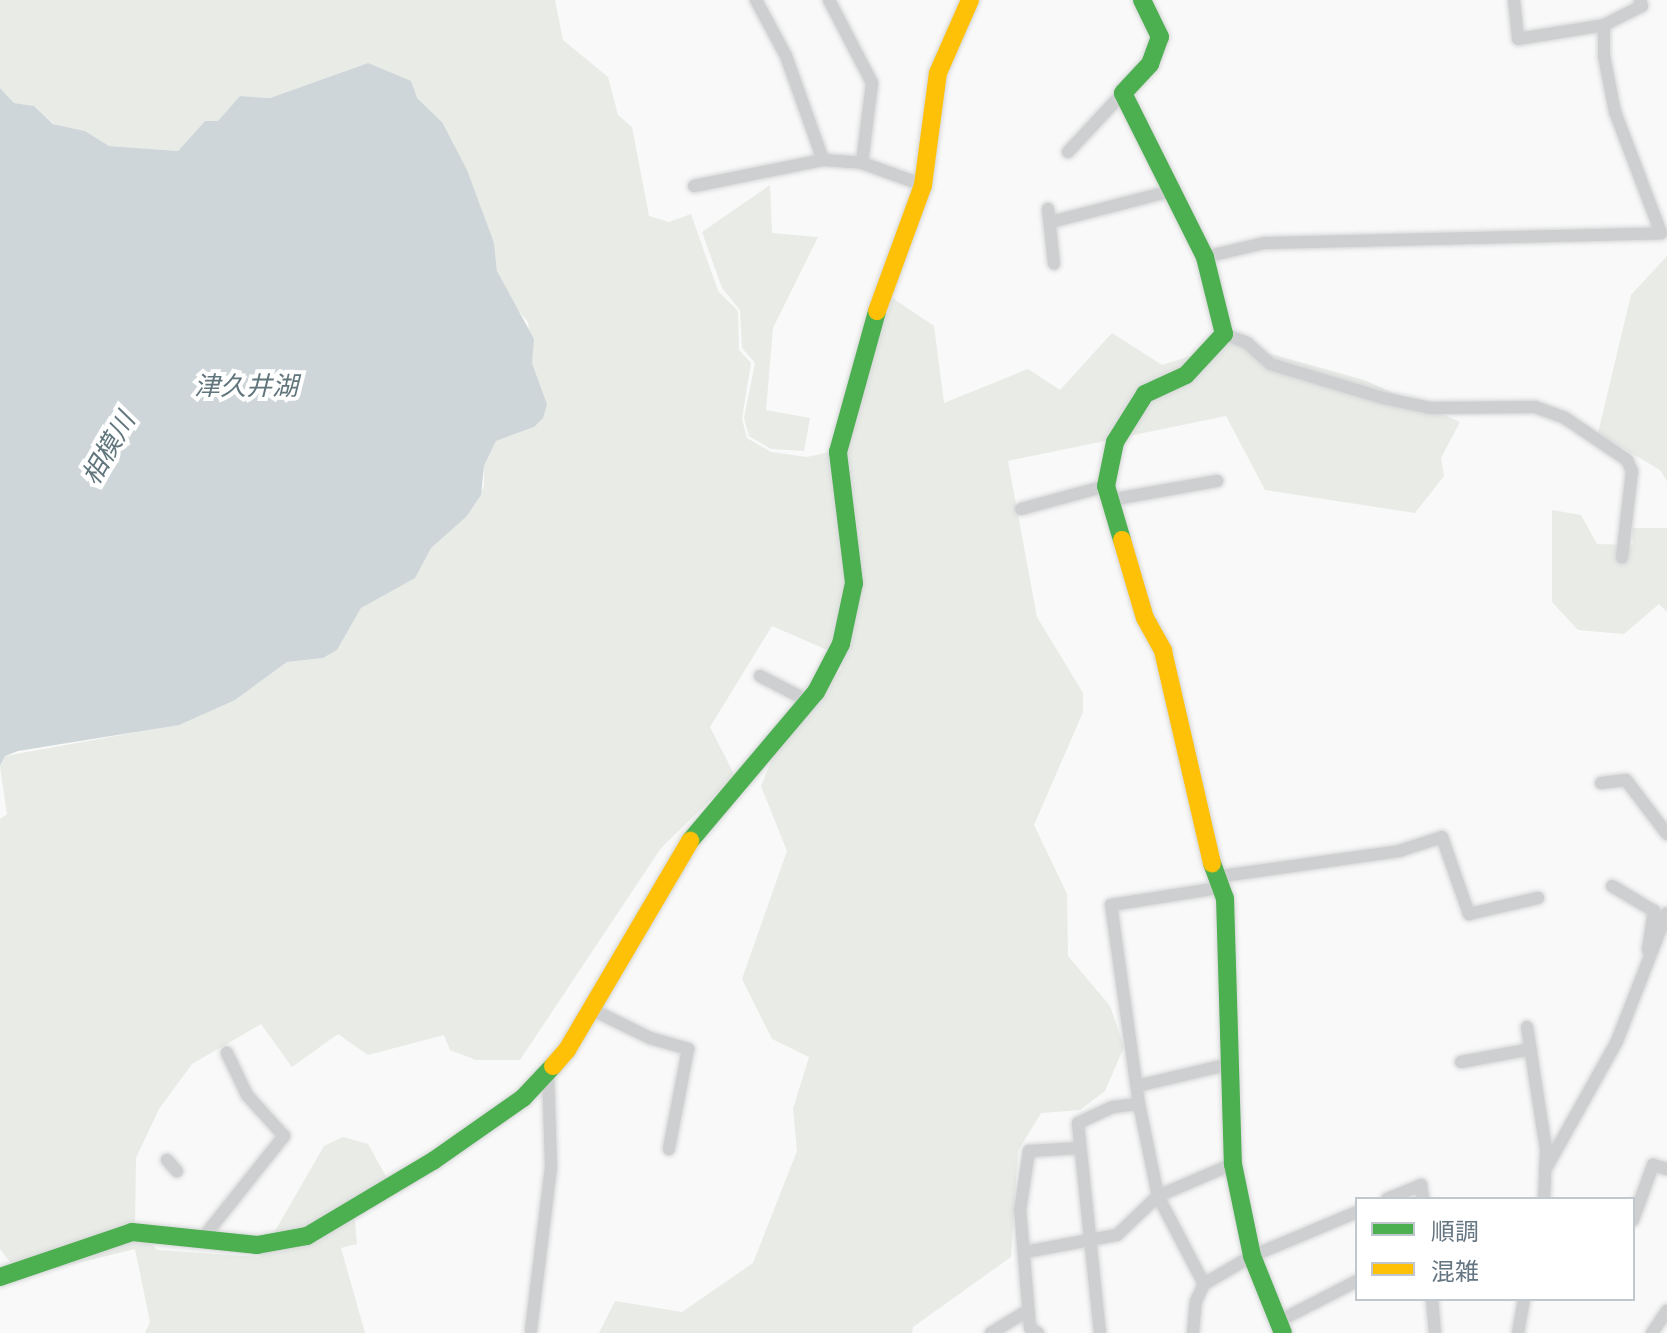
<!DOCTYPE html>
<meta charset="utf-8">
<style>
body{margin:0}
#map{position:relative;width:1667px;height:1333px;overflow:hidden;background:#f9f9f9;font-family:Raleway,"Noto Sans JP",sans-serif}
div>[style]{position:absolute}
.green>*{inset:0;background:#e8ebe6}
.water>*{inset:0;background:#ced6d9}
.roads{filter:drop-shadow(0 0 2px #d5d6d7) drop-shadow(0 0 2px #d5d6d7)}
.street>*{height:12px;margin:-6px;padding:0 6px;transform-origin:6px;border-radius:6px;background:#cecfd0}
.fast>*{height:18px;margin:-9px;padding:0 9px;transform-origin:9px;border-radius:9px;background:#4caf50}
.slow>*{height:18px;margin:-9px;padding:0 9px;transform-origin:9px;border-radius:9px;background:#ffc107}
span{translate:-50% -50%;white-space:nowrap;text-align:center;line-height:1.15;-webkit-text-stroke:8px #fff;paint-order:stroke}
.water-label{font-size:26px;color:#60757c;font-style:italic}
.legend{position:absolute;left:1355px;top:1197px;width:280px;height:104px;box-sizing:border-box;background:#fff;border:2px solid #c1c8cd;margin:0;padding:10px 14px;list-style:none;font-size:24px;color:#657683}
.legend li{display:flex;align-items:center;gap:16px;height:40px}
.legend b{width:40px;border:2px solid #c1c8cd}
</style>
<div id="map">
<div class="green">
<div style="clip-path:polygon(0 0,555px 0,563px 40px,608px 77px,618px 115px,632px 127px,649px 216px,669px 222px,691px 214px,718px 291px,738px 311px,739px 350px,751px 363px,742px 419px,747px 438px,771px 452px,807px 457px,847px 448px,891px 297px,934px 326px,944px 403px,1028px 369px,1060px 390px,1112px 333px,1162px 365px,1231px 343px,1364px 380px,1460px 422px,1441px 458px,1444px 476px,1415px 513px,1265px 490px,1226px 416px,1008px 461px,1037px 617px,1083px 693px,1083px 712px,1034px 825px,1067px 894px,1068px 956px,1110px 1006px,1124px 1047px,1105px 1091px,1080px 1110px,1041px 1113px,1018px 1151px,1011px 1257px,913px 1327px,912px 1333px,599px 1333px,615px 1301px,682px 1312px,753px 1263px,797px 1151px,793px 1109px,809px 1057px,772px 1039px,742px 979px,787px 851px,761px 786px,772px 759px,842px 668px,832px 652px,772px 626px,710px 727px,735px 776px,661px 848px,520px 1060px,476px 1060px,450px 1050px,444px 1035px,368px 1055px,338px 1034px,292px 1067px,261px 1024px,192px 1064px,159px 1109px,136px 1158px,135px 1224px,157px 1250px,260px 1257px,324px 1146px,343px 1137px,368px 1144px,388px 1180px,353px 1198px,357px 1244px,341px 1248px,365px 1333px,145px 1333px,150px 1322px,135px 1249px,37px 1273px,10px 1262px,0 1249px,0 819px,7px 814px,0 767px,5px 756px,132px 733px,235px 700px,287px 662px,323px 658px,337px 650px,361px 608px,466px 517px,484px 486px,484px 466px,496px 441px,534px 427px,547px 404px,532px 363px,528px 322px,511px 302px,497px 271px,494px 243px,442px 122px,417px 98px,368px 63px,270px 98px,240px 96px,218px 122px,205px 121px,178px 151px,109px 146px,85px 131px,54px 124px,34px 106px,14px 103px,0 88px)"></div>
<div style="clip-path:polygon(770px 185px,772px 233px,818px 237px,773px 328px,766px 410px,810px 418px,804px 451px,771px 449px,749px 436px,744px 418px,755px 363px,742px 348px,740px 310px,722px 288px,702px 232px)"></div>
<div style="clip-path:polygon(1667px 256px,1667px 481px,1660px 470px,1598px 433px,1631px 295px)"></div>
<div style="clip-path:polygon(1552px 510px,1581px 515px,1597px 544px,1633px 545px,1632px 528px,1667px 528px,1667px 612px,1659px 604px,1624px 634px,1578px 630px,1552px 602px)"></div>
</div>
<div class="water">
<div style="clip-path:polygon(368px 63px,411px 81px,417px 98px,442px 122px,467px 170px,494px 243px,497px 271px,534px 339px,532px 363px,547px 404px,543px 418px,534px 427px,496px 441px,484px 466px,481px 495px,466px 517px,431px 548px,415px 578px,361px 608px,337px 650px,323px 658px,287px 662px,235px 700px,179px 725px,18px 751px,5px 756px,0 766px,0 88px,14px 103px,34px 106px,53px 124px,85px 131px,109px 146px,178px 151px,205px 121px,218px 121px,240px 96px,270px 98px)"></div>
</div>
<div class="roads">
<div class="street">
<div style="left:756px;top:0;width:64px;rotate:61.8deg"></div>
<div style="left:786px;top:56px;width:110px;rotate:70.4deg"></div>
<div style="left:829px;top:0;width:93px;rotate:62.6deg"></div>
<div style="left:872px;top:83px;width:81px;rotate:97.1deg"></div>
<div style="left:1514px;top:0;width:39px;rotate:84deg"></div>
<div style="left:1518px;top:39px;width:87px;rotate:-9.2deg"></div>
<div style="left:1604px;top:25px;width:42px;rotate:-26.6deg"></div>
<div style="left:1642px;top:6px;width:6px;rotate:-108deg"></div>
<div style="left:1068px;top:152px;width:81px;rotate:-47deg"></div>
<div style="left:694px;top:186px;width:132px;rotate:-11.4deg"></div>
<div style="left:823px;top:160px;width:39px;rotate:4deg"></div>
<div style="left:862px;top:163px;width:65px;rotate:19.8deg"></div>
<div style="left:1048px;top:209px;width:55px;rotate:83.8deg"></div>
<div style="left:1051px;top:222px;width:128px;rotate:-14.5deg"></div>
<div style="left:1205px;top:257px;width:61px;rotate:-13.3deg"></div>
<div style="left:1264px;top:243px;width:397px;rotate:-1.4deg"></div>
<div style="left:1661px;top:233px;width:129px;rotate:-110.8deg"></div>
<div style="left:1615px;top:112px;width:57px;rotate:-101.1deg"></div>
<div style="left:1604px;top:56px;width:31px;rotate:-90deg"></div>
<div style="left:1224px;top:334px;width:25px;rotate:21deg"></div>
<div style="left:1247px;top:343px;width:31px;rotate:42deg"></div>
<div style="left:1270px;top:364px;width:118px;rotate:16.7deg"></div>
<div style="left:1383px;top:398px;width:48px;rotate:12deg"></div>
<div style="left:1430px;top:408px;width:105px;rotate:-0.5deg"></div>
<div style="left:1535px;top:407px;width:32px;rotate:20deg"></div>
<div style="left:1565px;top:418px;width:75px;rotate:34.1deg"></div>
<div style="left:1627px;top:460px;width:12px;rotate:66deg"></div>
<div style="left:1632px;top:471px;width:87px;rotate:96.6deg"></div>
<div style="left:1110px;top:500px;width:109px;rotate:-10.1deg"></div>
<div style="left:1021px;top:509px;width:88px;rotate:-15.1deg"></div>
<div style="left:760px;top:676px;width:54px;rotate:27.5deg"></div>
<div style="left:1601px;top:783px;width:25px;rotate:-7deg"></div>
<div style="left:1626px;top:780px;width:68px;rotate:52.8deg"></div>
<div style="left:1215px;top:877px;width:186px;rotate:-8deg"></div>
<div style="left:1399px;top:851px;width:45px;rotate:-18deg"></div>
<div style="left:1442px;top:837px;width:82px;rotate:70.7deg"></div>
<div style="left:1469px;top:914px;width:71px;rotate:-13.1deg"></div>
<div style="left:1612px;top:886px;width:49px;rotate:30.8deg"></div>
<div style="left:1654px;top:911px;width:39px;rotate:99deg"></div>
<div style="left:591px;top:1009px;width:66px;rotate:26.2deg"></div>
<div style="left:650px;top:1038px;width:40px;rotate:16deg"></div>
<div style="left:688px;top:1049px;width:102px;rotate:100.8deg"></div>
<div style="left:1527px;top:1027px;width:124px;rotate:81.2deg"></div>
<div style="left:1546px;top:1150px;width:49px;rotate:92.3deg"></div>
<div style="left:1461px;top:1062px;width:71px;rotate:-10.5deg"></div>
<div style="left:1137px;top:1086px;width:96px;rotate:-13.3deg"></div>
<div style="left:1139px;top:1104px;width:94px;rotate:78.3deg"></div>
<div style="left:1158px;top:1196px;width:99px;rotate:62.4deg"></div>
<div style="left:167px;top:1160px;width:15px;rotate:48deg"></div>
<div style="left:1545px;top:1170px;width:148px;rotate:-60.8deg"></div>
<div style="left:1617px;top:1041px;width:137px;rotate:-68.7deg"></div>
<div style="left:1387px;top:1199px;width:37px;rotate:-22deg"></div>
<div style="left:1421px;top:1185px;width:14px;rotate:82deg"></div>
<div style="left:1633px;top:1220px;width:59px;rotate:-70deg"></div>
<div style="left:1653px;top:1165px;width:15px;rotate:16deg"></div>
<div style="left:202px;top:1239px;width:132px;rotate:-51.5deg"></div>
<div style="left:284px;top:1136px;width:55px;rotate:-132.1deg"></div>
<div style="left:247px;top:1095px;width:47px;rotate:-115.5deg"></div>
<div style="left:1025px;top:1252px;width:94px;rotate:-10.5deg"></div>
<div style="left:1117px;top:1235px;width:57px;rotate:-43.6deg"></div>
<div style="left:1158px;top:1196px;width:82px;rotate:-23.1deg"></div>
<div style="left:1432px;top:1299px;width:34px;rotate:85deg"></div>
<div style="left:1279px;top:1321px;width:88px;rotate:-27.1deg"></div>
<div style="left:531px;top:1330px;width:164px;rotate:-83deg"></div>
<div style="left:551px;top:1167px;width:94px;rotate:-91.8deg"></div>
<div style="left:991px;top:1333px;width:44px;rotate:-31.2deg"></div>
<div style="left:1038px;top:1333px;width:9px;rotate:-148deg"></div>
<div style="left:1030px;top:1328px;width:118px;rotate:-94.8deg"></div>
<div style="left:1020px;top:1210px;width:60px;rotate:-81.3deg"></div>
<div style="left:1029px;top:1151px;width:51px;rotate:-3.4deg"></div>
<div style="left:1100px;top:1333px;width:211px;rotate:-96deg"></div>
<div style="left:1078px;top:1123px;width:38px;rotate:-25deg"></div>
<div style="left:1113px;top:1107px;width:26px;rotate:-7deg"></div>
<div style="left:1139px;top:1104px;width:201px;rotate:-98deg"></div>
<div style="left:1111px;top:905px;width:108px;rotate:-9deg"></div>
<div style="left:1193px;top:1333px;width:32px;rotate:-85deg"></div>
<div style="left:1196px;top:1301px;width:19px;rotate:-65deg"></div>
<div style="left:1204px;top:1284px;width:56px;rotate:-30.3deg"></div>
<div style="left:1252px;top:1256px;width:114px;rotate:-22.7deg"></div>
<div style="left:1518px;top:1333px;width:35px;rotate:-80deg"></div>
<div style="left:1652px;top:1333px;width:27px;rotate:-56deg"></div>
</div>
<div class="fast">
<div style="left:1122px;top:540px;width:56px;rotate:-106.5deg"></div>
<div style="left:1106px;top:486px;width:45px;rotate:-78.4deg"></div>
<div style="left:1115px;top:442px;width:57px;rotate:-58deg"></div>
<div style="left:1145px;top:394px;width:45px;rotate:-24.9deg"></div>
<div style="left:1186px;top:375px;width:56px;rotate:-47.2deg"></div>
<div style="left:1224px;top:334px;width:79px;rotate:-103.9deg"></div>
<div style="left:1205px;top:257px;width:183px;rotate:-116.6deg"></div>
<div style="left:1123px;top:93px;width:40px;rotate:-47deg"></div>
<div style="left:1150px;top:64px;width:29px;rotate:-70deg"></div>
<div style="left:1160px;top:37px;width:41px;rotate:-115.9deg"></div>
<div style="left:690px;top:841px;width:195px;rotate:-49.8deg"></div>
<div style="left:816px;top:692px;width:54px;rotate:-62.5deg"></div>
<div style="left:841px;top:644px;width:62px;rotate:-78deg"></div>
<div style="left:854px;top:583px;width:132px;rotate:-97deg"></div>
<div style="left:838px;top:452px;width:146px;rotate:-74.5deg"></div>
<div style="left:1212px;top:863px;width:37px;rotate:70deg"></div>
<div style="left:1225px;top:898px;width:266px;rotate:88.3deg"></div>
<div style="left:1233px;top:1164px;width:94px;rotate:78.3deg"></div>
<div style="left:1252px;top:1256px;width:83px;rotate:68.1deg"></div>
<div style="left:0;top:1277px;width:139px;rotate:-18.8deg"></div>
<div style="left:132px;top:1232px;width:126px;rotate:5.9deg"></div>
<div style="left:257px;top:1245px;width:51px;rotate:-10.2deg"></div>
<div style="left:307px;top:1236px;width:147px;rotate:-30.8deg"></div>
<div style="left:433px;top:1161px;width:110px;rotate:-35deg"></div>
<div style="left:523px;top:1098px;width:44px;rotate:-46.8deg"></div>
</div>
<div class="slow">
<div style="left:877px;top:311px;width:134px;rotate:-69.9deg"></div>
<div style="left:923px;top:185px;width:113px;rotate:-82.4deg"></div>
<div style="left:938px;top:73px;width:80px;rotate:-66.3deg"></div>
<div style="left:1122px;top:540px;width:81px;rotate:73.6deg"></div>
<div style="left:1145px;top:618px;width:38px;rotate:61deg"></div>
<div style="left:1163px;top:651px;width:218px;rotate:77deg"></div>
<div style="left:553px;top:1066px;width:21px;rotate:-49deg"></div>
<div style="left:567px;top:1050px;width:243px;rotate:-59.5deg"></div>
</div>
</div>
<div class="water-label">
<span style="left:246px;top:387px">津久井湖</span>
<span style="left:109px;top:449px;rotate:-60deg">相模川</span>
</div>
<ul class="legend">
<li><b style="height:10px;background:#4caf50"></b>順調</li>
<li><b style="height:10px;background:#ffc107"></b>混雑</li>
</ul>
</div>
